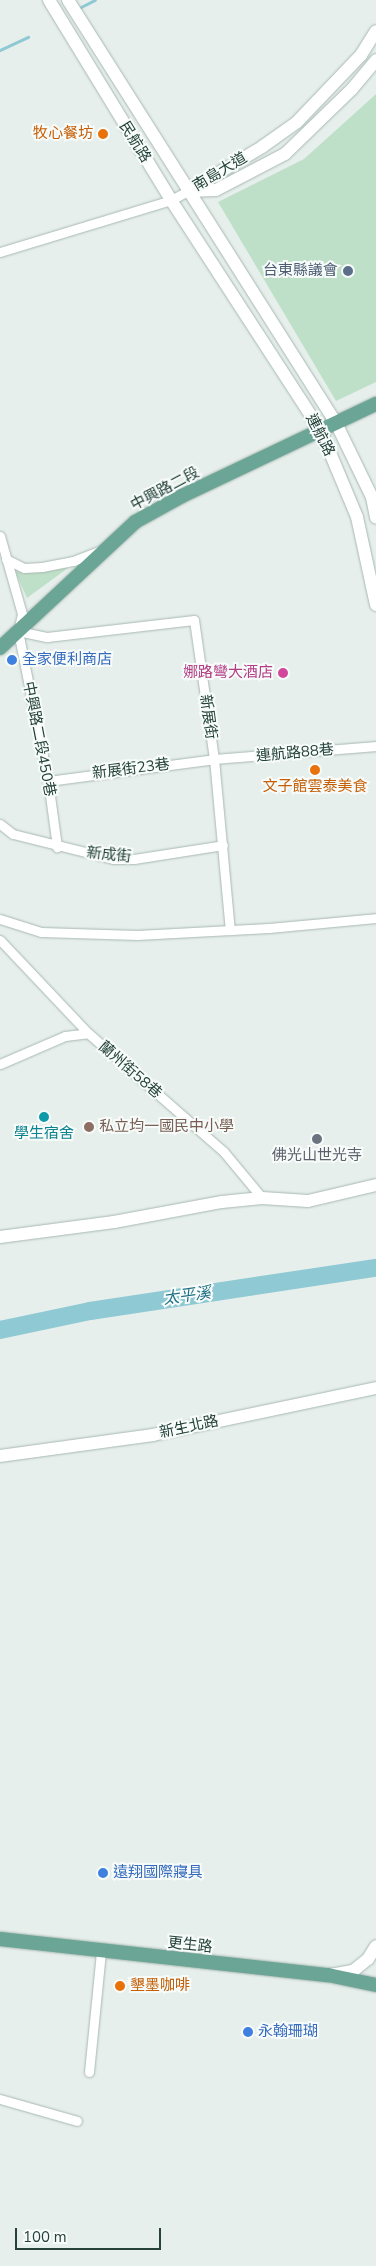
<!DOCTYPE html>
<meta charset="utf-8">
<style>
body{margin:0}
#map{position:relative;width:376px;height:2266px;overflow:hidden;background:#e6efeb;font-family:"Nunito Sans","Noto Sans TC",sans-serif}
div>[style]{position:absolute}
.green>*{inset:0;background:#bfe0c8}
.stream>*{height:3px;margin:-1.5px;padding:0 1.5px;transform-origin:1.5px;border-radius:1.5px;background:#8ec9d4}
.river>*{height:18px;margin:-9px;padding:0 9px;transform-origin:9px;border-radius:9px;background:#8ec9d4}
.roads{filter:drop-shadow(0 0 1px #a8b8b2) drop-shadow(0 0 1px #a8b8b2)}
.street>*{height:9px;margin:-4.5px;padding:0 4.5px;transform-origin:4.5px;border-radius:4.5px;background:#fff}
.secondary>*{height:12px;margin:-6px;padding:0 6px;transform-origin:6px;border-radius:6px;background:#fff}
.primary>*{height:14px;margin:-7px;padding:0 7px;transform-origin:7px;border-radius:7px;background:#6aa596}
.dots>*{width:14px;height:14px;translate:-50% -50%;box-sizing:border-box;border:2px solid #f7fbf9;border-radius:50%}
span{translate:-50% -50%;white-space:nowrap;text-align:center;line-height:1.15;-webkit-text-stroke:4px #f7fbf9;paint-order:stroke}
.food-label{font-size:15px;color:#c56008}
.right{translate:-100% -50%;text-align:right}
.left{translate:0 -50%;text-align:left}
.street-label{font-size:15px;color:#24423a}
.service-label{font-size:15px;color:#4e5e75}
.shop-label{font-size:15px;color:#366cbe}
.hotel-label{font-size:15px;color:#b23c85}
.education-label{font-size:15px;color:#785e54}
.culture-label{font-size:15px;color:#0d838f}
.worship-label{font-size:15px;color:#5b616d}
.water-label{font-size:16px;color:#1c6f80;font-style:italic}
.scale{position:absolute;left:15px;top:2228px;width:146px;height:22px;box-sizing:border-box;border:2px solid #24423a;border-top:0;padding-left:6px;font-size:15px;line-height:18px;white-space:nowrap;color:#24423a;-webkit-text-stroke:4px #f7fbf9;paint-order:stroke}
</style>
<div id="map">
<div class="green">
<div style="clip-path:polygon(376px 94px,376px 382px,336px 401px,218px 202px,304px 159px)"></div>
<div style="clip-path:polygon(68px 568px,27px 598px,15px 571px,21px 572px)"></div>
</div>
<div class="stream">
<div style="left:77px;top:9px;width:20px;rotate:-27deg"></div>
<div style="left:0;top:50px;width:31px;rotate:-25deg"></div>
</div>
<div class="river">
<div style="left:0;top:1330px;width:92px;rotate:-11.9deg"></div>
<div style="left:90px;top:1311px;width:289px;rotate:-8.6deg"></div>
</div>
<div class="roads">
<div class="street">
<div style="left:0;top:252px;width:179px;rotate:-16.9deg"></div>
<div style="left:171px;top:200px;width:19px;rotate:-28deg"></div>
<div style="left:0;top:536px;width:81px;rotate:74.2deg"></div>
<div style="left:22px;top:614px;width:17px;rotate:103deg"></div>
<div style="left:18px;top:631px;width:153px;rotate:78.7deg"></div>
<div style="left:48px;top:781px;width:67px;rotate:82.2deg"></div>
<div style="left:6px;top:559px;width:20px;rotate:27deg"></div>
<div style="left:24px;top:568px;width:18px;rotate:-3deg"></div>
<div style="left:42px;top:567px;width:32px;rotate:-11deg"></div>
<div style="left:73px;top:561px;width:30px;rotate:-21deg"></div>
<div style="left:18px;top:631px;width:30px;rotate:12deg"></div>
<div style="left:47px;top:637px;width:148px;rotate:-6.6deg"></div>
<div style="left:194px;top:620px;width:140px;rotate:81.8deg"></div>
<div style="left:214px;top:759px;width:172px;rotate:84.7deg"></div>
<div style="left:48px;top:781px;width:167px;rotate:-7.5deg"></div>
<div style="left:214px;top:759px;width:163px;rotate:-4.6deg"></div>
<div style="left:0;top:824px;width:16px;rotate:38deg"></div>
<div style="left:13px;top:834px;width:103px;rotate:14deg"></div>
<div style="left:113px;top:859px;width:21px"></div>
<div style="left:134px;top:859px;width:90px;rotate:-8.9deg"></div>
<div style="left:0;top:919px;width:43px;rotate:17.6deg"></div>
<div style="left:41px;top:932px;width:96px;rotate:1.8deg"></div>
<div style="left:137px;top:935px;width:132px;rotate:-3deg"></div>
<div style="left:269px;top:928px;width:107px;rotate:-5.3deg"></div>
<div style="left:0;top:940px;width:128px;rotate:46.6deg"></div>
<div style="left:88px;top:1033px;width:181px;rotate:41.2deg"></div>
<div style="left:224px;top:1152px;width:60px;rotate:50.4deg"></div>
<div style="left:0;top:1064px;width:71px;rotate:-23.3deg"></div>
<div style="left:65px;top:1036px;width:23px;rotate:-7deg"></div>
<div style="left:89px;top:2072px;width:121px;rotate:-84.3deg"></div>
<div style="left:0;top:2099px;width:80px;rotate:15.9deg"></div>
</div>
<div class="secondary">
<div style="left:49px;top:0;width:234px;rotate:58.6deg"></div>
<div style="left:171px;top:200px;width:275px;rotate:57deg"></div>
<div style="left:321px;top:431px;width:93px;rotate:67.3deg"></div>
<div style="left:357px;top:517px;width:90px;rotate:77.8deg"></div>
<div style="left:68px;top:0;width:501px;rotate:57.64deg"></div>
<div style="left:336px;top:423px;width:82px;rotate:64.1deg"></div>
<div style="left:372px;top:497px;width:21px;rotate:79deg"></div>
<div style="left:188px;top:191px;width:86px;rotate:-30.7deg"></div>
<div style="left:262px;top:147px;width:43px;rotate:-35.5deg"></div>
<div style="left:297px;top:122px;width:93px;rotate:-46.3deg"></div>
<div style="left:361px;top:55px;width:28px;rotate:-58deg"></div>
<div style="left:188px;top:191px;width:28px;rotate:-2deg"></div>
<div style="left:216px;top:190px;width:78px;rotate:-27.6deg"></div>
<div style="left:285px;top:154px;width:93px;rotate:-44.1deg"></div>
<div style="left:352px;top:89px;width:38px;rotate:-50deg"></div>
<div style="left:0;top:1237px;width:115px;rotate:-7.5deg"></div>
<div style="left:114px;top:1222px;width:110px;rotate:-10.5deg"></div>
<div style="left:222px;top:1202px;width:40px;rotate:-5.7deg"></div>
<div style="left:262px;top:1198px;width:46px;rotate:3.7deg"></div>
<div style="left:308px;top:1201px;width:70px;rotate:-13.2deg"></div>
<div style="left:0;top:1456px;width:154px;rotate:-7.8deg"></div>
<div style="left:153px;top:1435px;width:228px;rotate:-11.9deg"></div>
<div style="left:330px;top:1975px;width:23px;rotate:-10deg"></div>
<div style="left:353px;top:1971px;width:19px;rotate:-39deg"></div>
<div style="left:368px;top:1959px;width:15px;rotate:-58deg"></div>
</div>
<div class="primary">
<div style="left:0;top:648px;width:185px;rotate:-43deg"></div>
<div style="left:135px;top:522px;width:54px;rotate:-29deg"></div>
<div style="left:182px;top:496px;width:215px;rotate:-25.4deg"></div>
<div style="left:0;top:1939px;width:330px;rotate:6.3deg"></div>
<div style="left:328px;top:1975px;width:49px;rotate:11.8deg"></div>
</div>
</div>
<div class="dots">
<div style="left:103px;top:134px;background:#e8710a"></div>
<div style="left:348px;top:271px;background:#5c6f8a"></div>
<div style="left:12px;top:660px;background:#3f7fe0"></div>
<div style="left:283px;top:673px;background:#d1479c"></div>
<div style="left:315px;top:770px;background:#e8710a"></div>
<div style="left:44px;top:1117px;background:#0f9aa8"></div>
<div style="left:89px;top:1127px;background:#8d6e63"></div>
<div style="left:317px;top:1139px;background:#6b7280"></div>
<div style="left:103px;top:1873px;background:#3f7fe0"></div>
<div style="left:120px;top:1986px;background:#e8710a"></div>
<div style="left:248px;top:2032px;background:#3f7fe0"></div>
</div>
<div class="food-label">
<span class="right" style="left:93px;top:134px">牧心餐坊</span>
<span style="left:315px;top:787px">文子館雲泰美食</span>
<span class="left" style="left:130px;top:1986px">墾墨咖啡</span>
</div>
<div class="street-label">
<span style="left:135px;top:142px;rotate:58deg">民航路</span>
<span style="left:220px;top:172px;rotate:-31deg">南島大道</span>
<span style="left:320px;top:435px;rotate:63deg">連航路</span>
<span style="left:165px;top:489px;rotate:-28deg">中興路二段</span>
<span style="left:208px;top:717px;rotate:82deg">新展街</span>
<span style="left:39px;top:739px;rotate:79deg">中興路二段450巷</span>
<span style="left:295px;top:753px;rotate:-5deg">連航路88巷</span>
<span style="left:131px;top:769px;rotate:-7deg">新展街23巷</span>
<span style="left:109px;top:855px;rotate:6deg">新成街</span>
<span style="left:130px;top:1070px;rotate:41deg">蘭州街58巷</span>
<span style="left:189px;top:1427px;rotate:-12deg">新生北路</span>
<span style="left:190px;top:1945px;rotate:6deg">更生路</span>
</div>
<div class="service-label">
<span class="right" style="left:338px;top:271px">台東縣議會</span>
</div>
<div class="shop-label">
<span class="left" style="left:22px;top:660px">全家便利商店</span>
<span class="left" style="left:113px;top:1873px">遠翔國際寢具</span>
<span class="left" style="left:258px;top:2032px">永翰珊瑚</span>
</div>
<div class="hotel-label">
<span class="right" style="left:273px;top:673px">娜路彎大酒店</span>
</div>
<div class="education-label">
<span class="left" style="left:99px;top:1127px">私立均一國民中小學</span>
</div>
<div class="culture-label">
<span style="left:44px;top:1134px">學生宿舍</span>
</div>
<div class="worship-label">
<span style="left:317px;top:1156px">佛光山世光寺</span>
</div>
<div class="water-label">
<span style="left:187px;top:1296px;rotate:-8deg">太平溪</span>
</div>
<div class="scale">100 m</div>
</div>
